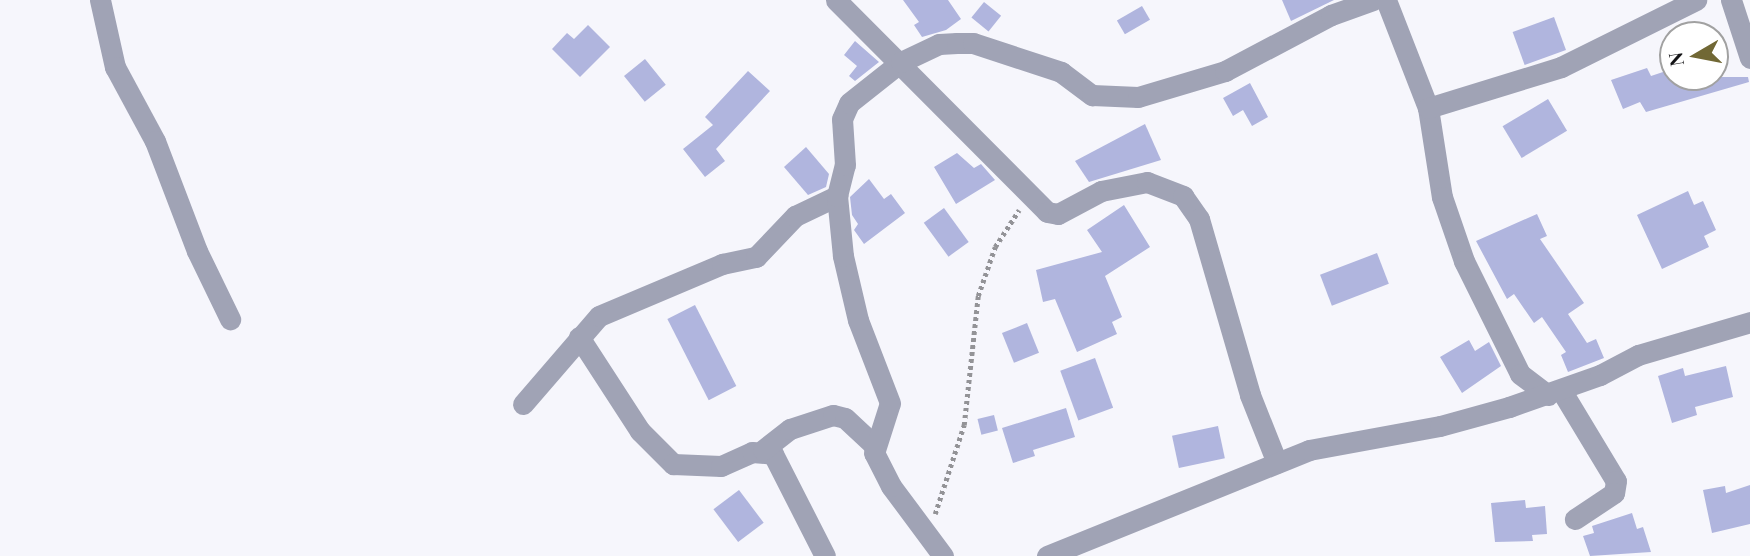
<!DOCTYPE html>
<style>
body{margin:0}
#map{position:relative;width:1750px;height:556px;overflow:hidden;background:#f6f6fc;font-family:"Playfair Display",serif}
div>[style]{position:absolute}
.building>*{inset:0;background:#b0b5de;transform-origin:0 0}
.path>*{height:4.5px;margin-top:-2.25px;transform-origin:0;background:repeating-linear-gradient(90deg,#939397 0 3.5px,transparent 0 7px)}
.minor>*{height:21px;margin:-10.5px;padding:0 10.5px;transform-origin:10.5px;border-radius:10.5px;background:#a0a3b5}
span{translate:-50% -50%;white-space:nowrap;text-align:center;line-height:1.15;-webkit-text-stroke:5px #fff;paint-order:stroke}
.north{position:absolute;left:1659px;top:21px;width:70px;height:70px;box-sizing:border-box;background:#fff;border:2px solid #a1a1a1;border-radius:50%;rotate:260deg;font-size:19px;font-weight:700;line-height:28px;text-align:center;color:#131315}
.north::after{content:'';display:block;margin:auto;width:24px;height:32px;background:#716835;clip-path:polygon(50% 0,100% 100%,50% 72%,0 100%)}
</style>
<div id="map">
<div class="building">
<div style="clip-path:polygon(903px 0,948px 0,961px 19px,946px 30px,922px 37px,914px 25px,919px 22px)"></div>
<div style="clip-path:polygon(1282px 0,1334px 0,1291px 21px)"></div>
<div style="left:984px;top:2px;width:22px;height:20px;rotate:39deg"></div>
<div style="left:1142px;top:6px;width:16px;height:29px;rotate:60deg"></div>
<div style="left:1554px;top:17px;width:35px;height:44px;rotate:70deg"></div>
<div style="clip-path:polygon(588px 25px,610px 47px,580px 77px,552px 49px,567px 33px,574px 39px)"></div>
<div style="clip-path:polygon(855px 41px,879px 62px,855px 81px,849px 76px,857px 66px,844px 55px)"></div>
<div style="left:645px;top:59px;width:33px;height:27px;rotate:51deg"></div>
<div style="clip-path:polygon(1647px 68px,1651px 76px,1669px 70px,1671px 77px,1748px 77px,1749px 82px,1646px 112px,1640px 102px,1623px 109px,1611px 80px)"></div>
<div style="clip-path:polygon(748px 71px,770px 91px,716px 149px,725px 161px,705px 177px,683px 149px,713px 125px,705px 117px)"></div>
<div style="clip-path:polygon(1250px 83px,1268px 117px,1252px 126px,1243px 110px,1233px 116px,1223px 98px)"></div>
<div style="left:1548px;top:99px;width:37px;height:53px;rotate:59deg"></div>
<div style="clip-path:polygon(1145px 124px,1161px 160px,1089px 182px,1075px 161px)"></div>
<div style="clip-path:polygon(806px 147px,829px 174px,826px 187px,808px 195px,784px 167px)"></div>
<div style="clip-path:polygon(957px 153px,974px 168px,981px 164px,995px 180px,956px 204px,934px 167px)"></div>
<div style="clip-path:polygon(869px 179px,884px 199px,891px 194px,905px 213px,864px 244px,854px 230px,858px 224px,852px 215px,850px 197px)"></div>
<div style="clip-path:polygon(1688px 191px,1694px 205px,1703px 201px,1716px 230px,1704px 236px,1709px 247px,1662px 269px,1637px 215px)"></div>
<div style="clip-path:polygon(1124px 205px,1150px 247px,1105px 276px,1122px 317px,1112px 322px,1117px 334px,1077px 352px,1055px 299px,1043px 302px,1036px 270px,1102px 252px,1087px 230px)"></div>
<div style="left:944px;top:208px;width:42px;height:25px;rotate:54deg"></div>
<div style="clip-path:polygon(1537px 214px,1547px 236px,1540px 239px,1584px 303px,1568px 314px,1587px 343px,1596px 339px,1604px 358px,1568px 372px,1561px 355px,1566px 352px,1542px 317px,1534px 323px,1514px 294px,1507px 299px,1476px 241px)"></div>
<div style="left:1377px;top:253px;width:33px;height:61px;rotate:69deg"></div>
<div style="left:695px;top:305px;width:91px;height:31px;rotate:63deg"></div>
<div style="left:1027px;top:323px;width:32px;height:27px;rotate:68deg"></div>
<div style="clip-path:polygon(1469px 340px,1475px 351px,1489px 342px,1501px 366px,1462px 393px,1440px 357px)"></div>
<div style="left:1095px;top:358px;width:53px;height:37px;rotate:70deg"></div>
<div style="clip-path:polygon(1726px 366px,1733px 397px,1695px 407px,1697px 415px,1672px 423px,1658px 376px,1683px 368px,1685px 376px)"></div>
<div style="clip-path:polygon(1066px 408px,1075px 437px,1033px 450px,1035px 456px,1013px 463px,1002px 428px)"></div>
<div style="left:994px;top:415px;width:16px;height:17px;rotate:76deg"></div>
<div style="left:1218px;top:426px;width:33px;height:47px;rotate:78deg"></div>
<div style="clip-path:polygon(1750px 485px,1750px 524px,1712px 533px,1703px 490px,1725px 486px,1726px 493px)"></div>
<div style="left:739px;top:490px;width:41px;height:32px;rotate:53deg"></div>
<div style="clip-path:polygon(1525px 500px,1526px 508px,1545px 506px,1547px 534px,1532px 535px,1533px 541px,1495px 542px,1491px 503px)"></div>
<div style="clip-path:polygon(1632px 513px,1637px 529px,1643px 527px,1651px 552px,1590px 556px,1583px 536px,1594px 533px,1592px 526px)"></div>
</div>
<div class="path">
<div style="left:935px;top:514px;width:94px;rotate:-72deg"></div>
<div style="left:964px;top:425px;width:130px;rotate:-83.8deg"></div>
<div style="left:978px;top:296px;width:52px;rotate:-70.9deg"></div>
<div style="left:995px;top:247px;width:44px;rotate:-57deg"></div>
</div>
<div class="minor">
<div style="left:100px;top:0;width:69px;rotate:77.4deg"></div>
<div style="left:115px;top:67px;width:84px;rotate:61.6deg"></div>
<div style="left:155px;top:141px;width:118px;rotate:69.1deg"></div>
<div style="left:197px;top:251px;width:76px;rotate:64.1deg"></div>
<div style="left:836px;top:0;width:299px;rotate:45.1deg"></div>
<div style="left:1047px;top:212px;width:11px;rotate:10deg"></div>
<div style="left:1058px;top:214px;width:49px;rotate:-28.1deg"></div>
<div style="left:1101px;top:191px;width:47px;rotate:-11.1deg"></div>
<div style="left:1147px;top:182px;width:39px;rotate:21deg"></div>
<div style="left:1183px;top:196px;width:28px;rotate:55deg"></div>
<div style="left:1199px;top:219px;width:183px;rotate:73.8deg"></div>
<div style="left:1250px;top:395px;width:73px;rotate:68.3deg"></div>
<div style="left:1386px;top:0;width:116px;rotate:68.7deg"></div>
<div style="left:1428px;top:108px;width:90px;rotate:81.1deg"></div>
<div style="left:1442px;top:197px;width:68px;rotate:71deg"></div>
<div style="left:1464px;top:261px;width:126px;rotate:63.6deg"></div>
<div style="left:1520px;top:374px;width:35px;rotate:37deg"></div>
<div style="left:1731px;top:0;width:61px;rotate:71.9deg"></div>
<div style="left:1428px;top:108px;width:139px;rotate:-17.1deg"></div>
<div style="left:1561px;top:67px;width:151px;rotate:-26.4deg"></div>
<div style="left:579px;top:337px;width:112px;rotate:57deg"></div>
<div style="left:640px;top:431px;width:47px;rotate:45deg"></div>
<div style="left:673px;top:464px;width:48px;rotate:2.4deg"></div>
<div style="left:721px;top:466px;width:34px;rotate:-24deg"></div>
<div style="left:752px;top:452px;width:21px;rotate:5deg"></div>
<div style="left:773px;top:454px;width:114px;rotate:63deg"></div>
<div style="left:1561px;top:390px;width:106px;rotate:58.9deg"></div>
<div style="left:1616px;top:481px;width:12px;rotate:99deg"></div>
<div style="left:1614px;top:493px;width:47px;rotate:146.3deg"></div>
<div style="left:523px;top:404px;width:116px;rotate:-49.2deg"></div>
<div style="left:599px;top:316px;width:134px;rotate:-22.9deg"></div>
<div style="left:722px;top:264px;width:35px;rotate:-12deg"></div>
<div style="left:756px;top:257px;width:57px;rotate:-46.4deg"></div>
<div style="left:795px;top:216px;width:47px;rotate:-25.5deg"></div>
<div style="left:763px;top:450px;width:34px;rotate:-38deg"></div>
<div style="left:790px;top:429px;width:45px;rotate:-18deg"></div>
<div style="left:833px;top:415px;width:12px;rotate:14deg"></div>
<div style="left:845px;top:418px;width:40px;rotate:43deg"></div>
<div style="left:943px;top:556px;width:87px;rotate:-126.6deg"></div>
<div style="left:891px;top:486px;width:37px;rotate:-117deg"></div>
<div style="left:874px;top:453px;width:52px;rotate:-72.3deg"></div>
<div style="left:890px;top:403px;width:89px;rotate:-111.1deg"></div>
<div style="left:858px;top:320px;width:66px;rotate:-103.2deg"></div>
<div style="left:843px;top:256px;width:60px;rotate:-95.7deg"></div>
<div style="left:837px;top:196px;width:32px;rotate:-76deg"></div>
<div style="left:845px;top:165px;width:46px;rotate:-93.7deg"></div>
<div style="left:842px;top:119px;width:17px;rotate:-66deg"></div>
<div style="left:849px;top:103px;width:66px;rotate:-38.3deg"></div>
<div style="left:901px;top:62px;width:42px;rotate:-25.3deg"></div>
<div style="left:939px;top:44px;width:18px;rotate:-3deg"></div>
<div style="left:957px;top:43px;width:16px"></div>
<div style="left:973px;top:43px;width:93px;rotate:18.2deg"></div>
<div style="left:1061px;top:72px;width:39px;rotate:37deg"></div>
<div style="left:1092px;top:95px;width:46px;rotate:2.5deg"></div>
<div style="left:1138px;top:97px;width:91px;rotate:-16.6deg"></div>
<div style="left:1225px;top:71px;width:120px;rotate:-27.8deg"></div>
<div style="left:1331px;top:15px;width:45px;rotate:-19.7deg"></div>
<div style="left:1047px;top:556px;width:283px;rotate:-22deg"></div>
<div style="left:1309px;top:450px;width:133px;rotate:-10.4deg"></div>
<div style="left:1440px;top:426px;width:72px;rotate:-15.4deg"></div>
<div style="left:1509px;top:407px;width:96px;rotate:-19.4deg"></div>
<div style="left:1600px;top:375px;width:43px;rotate:-27.8deg"></div>
<div style="left:1638px;top:355px;width:117px;rotate:-16.4deg"></div>
</div>
<div class="north">N</div>
</div>
